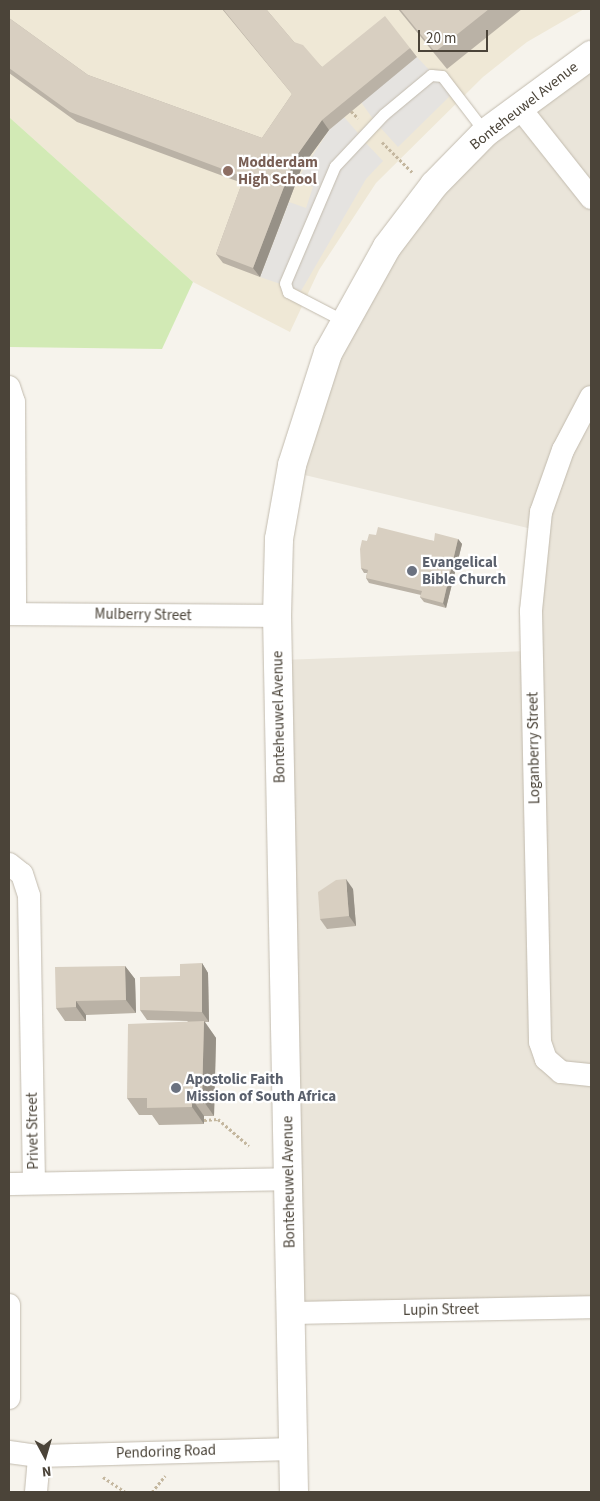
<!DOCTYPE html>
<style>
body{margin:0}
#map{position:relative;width:600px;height:1501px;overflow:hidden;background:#f6f3ec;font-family:"Source Sans 3",sans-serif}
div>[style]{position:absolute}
.residential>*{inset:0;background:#eae5da}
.education>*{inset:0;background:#efe8d6}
.green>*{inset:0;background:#d2eab5}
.parking>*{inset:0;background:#e5e3e0}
.path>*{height:3px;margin-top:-1.5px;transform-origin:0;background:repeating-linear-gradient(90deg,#c4b79f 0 2.5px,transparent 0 5px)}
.roads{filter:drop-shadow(0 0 1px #c2bbae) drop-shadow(0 0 1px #c2bbae)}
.service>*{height:11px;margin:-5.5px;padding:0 5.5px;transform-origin:5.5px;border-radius:5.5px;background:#fff}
.minor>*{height:22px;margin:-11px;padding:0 11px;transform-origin:11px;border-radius:11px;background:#fff}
.tertiary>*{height:28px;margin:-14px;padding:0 14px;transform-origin:14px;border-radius:14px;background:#fff}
.wall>*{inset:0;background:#bab2a6}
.shaded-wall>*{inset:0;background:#979187}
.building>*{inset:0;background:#d8cfc1}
.dots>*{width:14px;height:14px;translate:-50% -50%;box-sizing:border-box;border:2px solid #fff;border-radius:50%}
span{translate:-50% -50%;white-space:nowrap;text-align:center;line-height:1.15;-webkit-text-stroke:4.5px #fff;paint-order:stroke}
.street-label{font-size:15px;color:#4b4439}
.education-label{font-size:15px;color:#785e54;font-weight:700}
.left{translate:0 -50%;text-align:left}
.worship-label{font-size:15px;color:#5b616d;font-weight:700}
.frame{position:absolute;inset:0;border:10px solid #4b4439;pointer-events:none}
.north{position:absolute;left:20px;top:1431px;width:50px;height:50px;-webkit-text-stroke:4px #fff;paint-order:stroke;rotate:174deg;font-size:14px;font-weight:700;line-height:20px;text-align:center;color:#4b4439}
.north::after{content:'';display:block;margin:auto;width:18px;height:22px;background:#4b4439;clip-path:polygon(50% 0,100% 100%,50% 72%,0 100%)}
.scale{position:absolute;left:418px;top:30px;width:70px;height:22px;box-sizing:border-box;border:2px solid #4b4439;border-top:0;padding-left:6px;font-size:15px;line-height:18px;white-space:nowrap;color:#4b4439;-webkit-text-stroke:4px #fff;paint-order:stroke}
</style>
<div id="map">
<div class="residential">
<div style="clip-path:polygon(591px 59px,591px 1304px,293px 1311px,281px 660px,529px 651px,536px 530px,292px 472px,320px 380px,431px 192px)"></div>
</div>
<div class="education">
<div style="clip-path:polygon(9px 9px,584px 9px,527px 42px,483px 77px,376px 183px,319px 270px,290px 332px,193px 282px,9px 117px)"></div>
</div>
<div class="green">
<div style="clip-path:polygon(9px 117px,193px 282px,162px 349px,9px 347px)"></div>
</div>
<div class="parking">
<div style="clip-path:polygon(417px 57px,452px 94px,398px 147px,379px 126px,364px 141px,383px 161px,366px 179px,301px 291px,260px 277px,289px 202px,306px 208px,313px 187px,297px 180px,329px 130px,344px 117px,358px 133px,373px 119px,361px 102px)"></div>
</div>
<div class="path">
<div style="left:351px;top:111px;width:10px;rotate:45deg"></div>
<div style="left:382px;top:142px;width:44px;rotate:45deg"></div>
<div style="left:204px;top:1120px;width:14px;rotate:-4deg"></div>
<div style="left:218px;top:1119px;width:41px;rotate:41.1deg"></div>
<div style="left:103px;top:1477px;width:27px;rotate:34deg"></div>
<div style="left:152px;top:1492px;width:21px;rotate:-51deg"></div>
</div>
<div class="roads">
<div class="service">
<div style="left:344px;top:321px;width:63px;rotate:-152.6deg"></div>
<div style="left:288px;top:292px;width:9px;rotate:-108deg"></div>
<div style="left:285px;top:283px;width:127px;rotate:-66.9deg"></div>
<div style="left:335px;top:166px;width:71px;rotate:-46.7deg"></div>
<div style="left:384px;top:114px;width:61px;rotate:-39.7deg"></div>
<div style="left:431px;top:75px;width:11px;rotate:5deg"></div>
<div style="left:442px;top:76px;width:71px;rotate:52.5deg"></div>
</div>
<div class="minor">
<div style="left:519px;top:107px;width:116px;rotate:51.6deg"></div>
<div style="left:9px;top:387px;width:16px;rotate:72deg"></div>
<div style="left:14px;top:402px;width:212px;rotate:89.7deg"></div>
<div style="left:591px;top:397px;width:60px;rotate:117.8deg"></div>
<div style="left:563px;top:450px;width:66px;rotate:109.5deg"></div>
<div style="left:541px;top:512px;width:100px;rotate:95.8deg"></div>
<div style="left:531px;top:611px;width:431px;rotate:88.8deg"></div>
<div style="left:540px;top:1042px;width:18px;rotate:71deg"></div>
<div style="left:546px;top:1059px;width:20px;rotate:41deg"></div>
<div style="left:561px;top:1072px;width:30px;rotate:6deg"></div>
<div style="left:9px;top:614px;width:268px;rotate:0.4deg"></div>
<div style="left:9px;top:864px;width:16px;rotate:38deg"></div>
<div style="left:22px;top:874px;width:23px;rotate:72deg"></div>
<div style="left:29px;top:896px;width:284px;rotate:89deg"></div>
<div style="left:9px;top:1184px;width:280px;rotate:-1deg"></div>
<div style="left:9px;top:1305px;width:93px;rotate:90deg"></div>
<div style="left:291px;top:1313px;width:300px;rotate:-1.1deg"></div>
<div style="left:9px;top:1452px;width:30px;rotate:8deg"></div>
<div style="left:39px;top:1456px;width:254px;rotate:-1.6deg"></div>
<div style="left:36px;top:1492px;width:36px;rotate:-85deg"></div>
</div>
<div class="tertiary">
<div style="left:294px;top:1492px;width:876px;rotate:-91.11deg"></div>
<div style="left:277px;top:616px;width:77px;rotate:-88.5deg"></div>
<div style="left:279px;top:539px;width:75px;rotate:-80deg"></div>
<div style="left:292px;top:465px;width:118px;rotate:-72.2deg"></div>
<div style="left:328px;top:353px;width:121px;rotate:-60.9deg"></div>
<div style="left:387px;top:247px;width:78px;rotate:-52.8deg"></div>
<div style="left:434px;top:185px;width:73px;rotate:-45.6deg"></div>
<div style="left:485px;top:133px;width:132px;rotate:-36.3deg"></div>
</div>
</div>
<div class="wall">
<div style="clip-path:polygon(222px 9px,266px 9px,294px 42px,322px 67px,410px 48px,417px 57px,329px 130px,302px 167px,260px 277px,223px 263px,216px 254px,242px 183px,77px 122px,9px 73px,9px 18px,88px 75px,262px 138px,292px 94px)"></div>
<div style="clip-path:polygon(398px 9px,522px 9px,447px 69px)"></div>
<div style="clip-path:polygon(376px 535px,434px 541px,458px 539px,462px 544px,446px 608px,424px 602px,420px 597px,421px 595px,369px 583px,366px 578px,367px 573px,364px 573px,361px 568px,367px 541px)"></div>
<div style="clip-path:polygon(353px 889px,356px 926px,327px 929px,320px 919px)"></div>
<div style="clip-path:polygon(202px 963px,208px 973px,209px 1022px,205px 1022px,216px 1038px,214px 1116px,204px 1116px,204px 1124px,159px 1125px,152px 1115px,139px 1115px,127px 1098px,188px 1021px,147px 1020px,140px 1010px,180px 976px)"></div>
<div style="clip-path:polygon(125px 966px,135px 979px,136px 1013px,86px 1015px,86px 1021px,65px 1021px,56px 1008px)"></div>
</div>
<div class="shaded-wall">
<div style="clip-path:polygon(322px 120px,329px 130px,302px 167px,260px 277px,253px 268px,295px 158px)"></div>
<div style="clip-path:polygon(458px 539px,462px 544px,446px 608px,443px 603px)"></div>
<div style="clip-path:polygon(346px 879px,353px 889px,356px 926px,349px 916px)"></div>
<div style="clip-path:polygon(202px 963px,208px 973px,209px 1022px,202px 1012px)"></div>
<div style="clip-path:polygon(125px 966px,135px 979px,136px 1013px,126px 1000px)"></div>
<div style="clip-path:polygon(76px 1001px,86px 1015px,86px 1021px,76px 1007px)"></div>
<div style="clip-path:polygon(204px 1021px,216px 1038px,214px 1116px,202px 1099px)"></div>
<div style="clip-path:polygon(192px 1099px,204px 1116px,204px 1124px,192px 1107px)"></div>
</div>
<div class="building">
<div style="clip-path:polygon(223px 9px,266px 9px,294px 42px,303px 45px,322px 67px,385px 16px,410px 48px,322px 120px,295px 158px,253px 268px,216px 254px,244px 177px,70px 112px,9px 68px,9px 18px,88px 75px,262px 138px,292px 94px)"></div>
<div style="clip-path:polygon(400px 9px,489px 9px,435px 52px)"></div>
<div style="clip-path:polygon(378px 527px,434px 541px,435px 533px,458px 539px,443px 603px,420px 597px,422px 591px,366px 578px,368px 570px,361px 568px,360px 549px,362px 540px,367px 541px,369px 534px,376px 535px)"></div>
<div style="clip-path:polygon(346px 879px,349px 916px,320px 919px,318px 892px,336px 880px)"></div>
<div style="clip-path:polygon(202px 963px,202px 1012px,140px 1010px,140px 977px,180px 976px,180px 964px)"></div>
<div style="clip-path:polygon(125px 966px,126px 1000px,76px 1001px,76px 1007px,56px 1008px,55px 967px)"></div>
<div style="clip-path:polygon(204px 1021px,202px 1099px,192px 1099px,192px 1107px,147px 1108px,147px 1098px,127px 1098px,128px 1024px)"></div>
</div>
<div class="dots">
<div style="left:228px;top:171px;background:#8d6e63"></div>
<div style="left:412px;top:571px;background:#6b7280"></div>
<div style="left:176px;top:1088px;background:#6b7280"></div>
</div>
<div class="street-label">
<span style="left:524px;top:106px;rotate:-38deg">Bonteheuwel Avenue</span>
<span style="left:143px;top:615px;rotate:1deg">Mulberry Street</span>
<span style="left:279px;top:717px;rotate:-91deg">Bonteheuwel Avenue</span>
<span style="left:534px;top:748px;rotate:-91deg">Loganberry Street</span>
<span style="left:33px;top:1131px;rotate:-91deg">Privet Street</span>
<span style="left:289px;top:1182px;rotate:-91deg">Bonteheuwel Avenue</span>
<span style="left:441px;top:1310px;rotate:-1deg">Lupin Street</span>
<span style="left:166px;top:1452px;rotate:-2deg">Pendoring Road</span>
</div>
<div class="education-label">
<span class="left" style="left:238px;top:171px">Modderdam<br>High School</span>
</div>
<div class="worship-label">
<span class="left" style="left:422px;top:571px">Evangelical<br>Bible Church</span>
<span class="left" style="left:186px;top:1088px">Apostolic Faith<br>Mission of South Africa</span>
</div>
<div class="frame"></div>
<div class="north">N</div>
<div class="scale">20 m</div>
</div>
